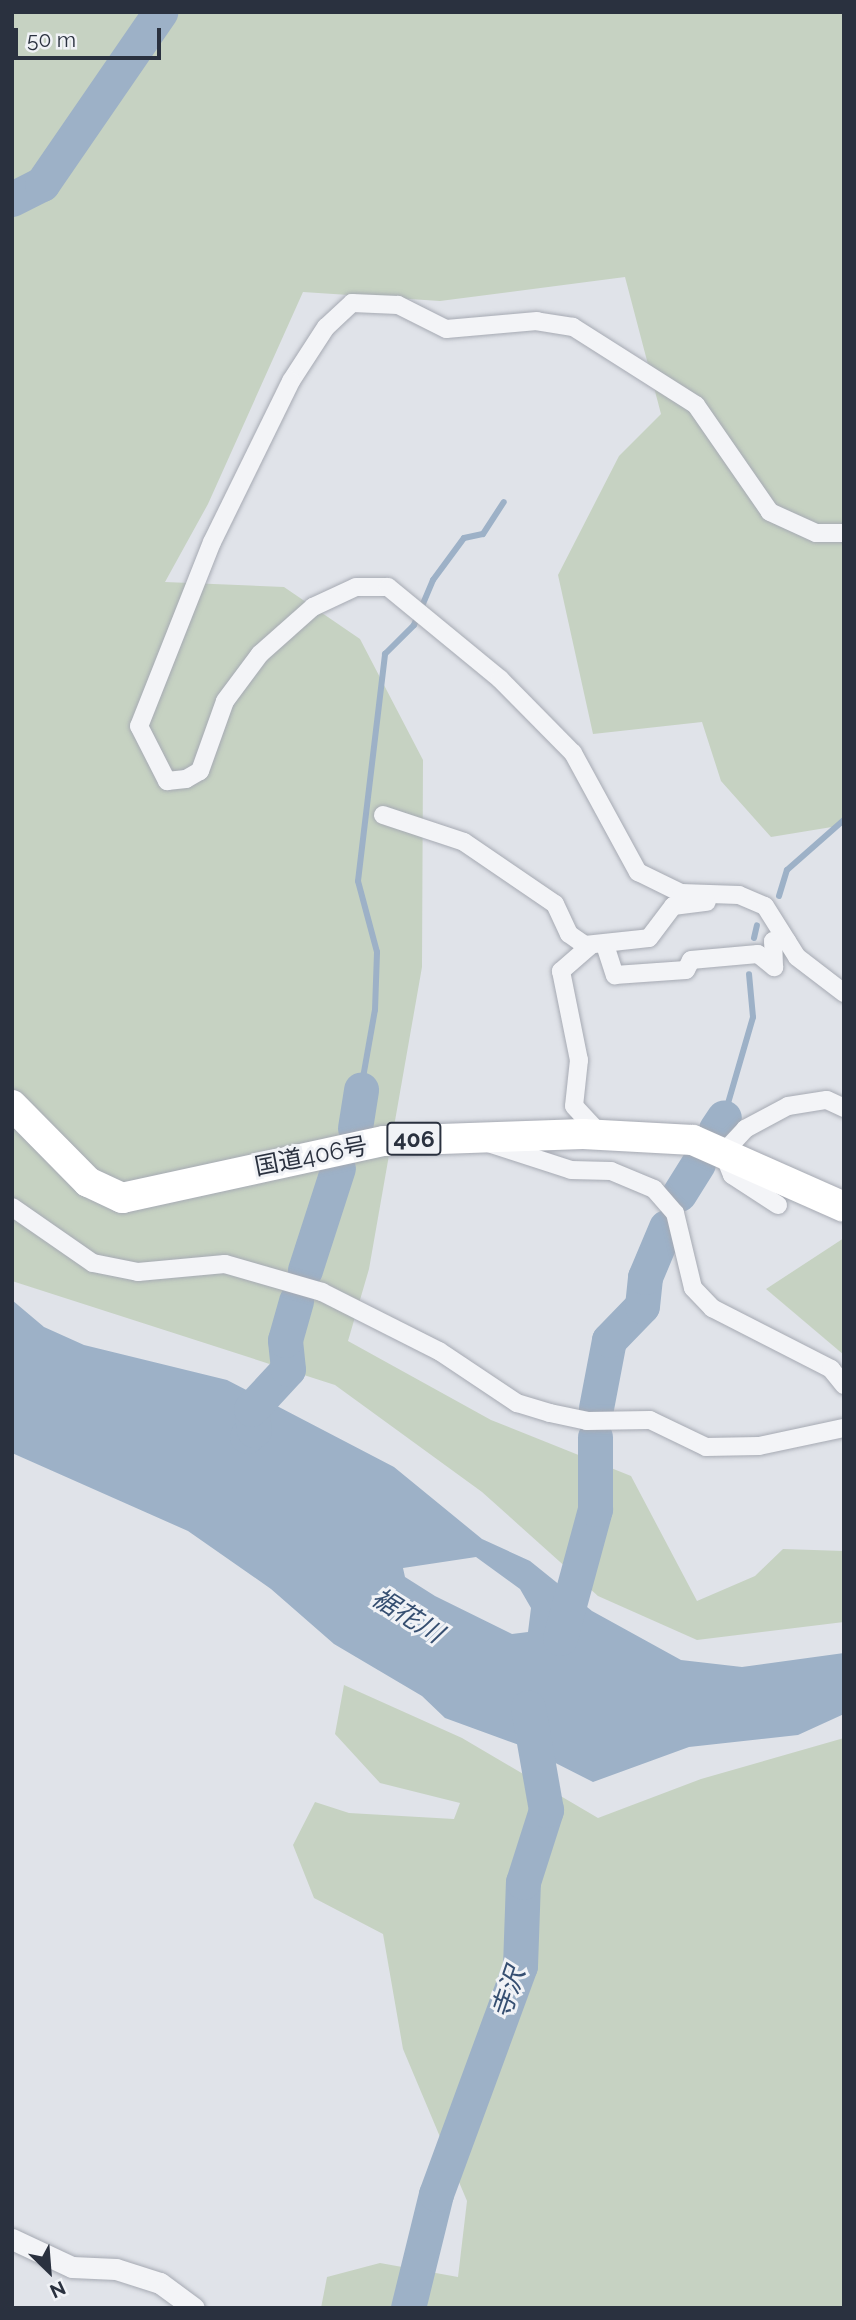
<!DOCTYPE html>
<meta charset="utf-8">
<style>
body{margin:0}
#map{position:relative;width:856px;height:2320px;overflow:hidden;background:#e0e3e9;font-family:Raleway,"Noto Sans JP",sans-serif}
div>[style]{position:absolute}
.green>*{inset:0;background:#c6d2c2}
.water>*{inset:0;background:#9db1c7}
.stream>*{height:6px;margin:-3px;padding:0 3px;transform-origin:3px;border-radius:3px;background:#9db1c7}
.river>*{height:35px;margin:-17.5px;padding:0 17.5px;transform-origin:17.5px;border-radius:17.5px;background:#9db1c7}
.roads{filter:drop-shadow(0 0 2px #a6aab3) drop-shadow(0 0 2px #a6aab3)}
.minor>*{height:18px;margin:-9px;padding:0 9px;transform-origin:9px;border-radius:9px;background:#f3f4f7}
.tertiary>*{height:21px;margin:-10.5px;padding:0 10.5px;transform-origin:10.5px;border-radius:10.5px;background:#f3f4f7}
.trunk>*{height:30px;margin:-15px;padding:0 15px;transform-origin:15px;border-radius:15px;background:#fff}
span{translate:-50% -50%;white-space:nowrap;text-align:center;line-height:1.15;-webkit-text-stroke:6px #f0f2f6;paint-order:stroke}
.shield-label span{padding:2px 5px;background:#f0f2f6;border:2px solid;border-radius:5px;-webkit-text-stroke-width:0}
.shield-label{font-size:23px;color:#2a313f;font-weight:700}
.street-label{font-size:24px;color:#2a313f}
.water-label{font-size:26px;color:#364f71;font-style:italic}
.frame{position:absolute;inset:0;border:14px solid #2a313f;pointer-events:none}
.north{position:absolute;left:14px;top:2236px;width:70px;height:70px;-webkit-text-stroke:5px #f0f2f6;paint-order:stroke;rotate:155deg;font-size:19px;font-weight:700;line-height:28px;text-align:center;color:#2a313f}
.north::after{content:'';display:block;margin:auto;width:24px;height:32px;background:#2a313f;clip-path:polygon(50% 0,100% 100%,50% 72%,0 100%)}
.scale{position:absolute;left:14px;top:28px;width:147px;height:32px;box-sizing:border-box;border:4px solid #2a313f;border-top:0;padding-left:9px;font-size:21px;line-height:24px;white-space:nowrap;color:#2a313f;-webkit-text-stroke:5px #f0f2f6;paint-order:stroke}
</style>
<div id="map">
<div class="green">
<div style="clip-path:polygon(12px 12px,844px 12px,844px 825px,771px 837px,721px 781px,702px 722px,593px 734px,558px 575px,619px 456px,661px 414px,625px 277px,440px 301px,303px 292px,208px 504px,165px 582px,284px 587px,360px 639px,423px 760px,422px 967px,369px 1269px,348px 1341px,491px 1420px,631px 1476px,697px 1601px,755px 1576px,783px 1549px,844px 1551px,844px 1622px,697px 1640px,598px 1596px,482px 1492px,335px 1385px,12px 1281px)"></div>
<div style="clip-path:polygon(844px 1238px,844px 1355px,766px 1289px)"></div>
<div style="clip-path:polygon(344px 1685px,462px 1738px,598px 1818px,701px 1779px,844px 1738px,844px 2308px,321px 2308px,327px 2277px,380px 2263px,458px 2277px,467px 2201px,403px 2049px,383px 1934px,314px 1898px,293px 1845px,315px 1802px,349px 1813px,454px 1819px,460px 1803px,380px 1783px,335px 1734px)"></div>
</div>
<div class="water">
<div style="clip-path:polygon(evenodd,12px 1300px,44px 1327px,84px 1345px,227px 1380px,394px 1467px,482px 1539px,530px 1561px,592px 1611px,681px 1660px,742px 1667px,844px 1653px,844px 1714px,798px 1735px,689px 1747px,593px 1782px,522px 1746px,445px 1718px,422px 1696px,334px 1644px,271px 1589px,188px 1531px,12px 1453px,12px 1300px,476px 1557px,520px 1589px,531px 1608px,528px 1632px,512px 1634px,435px 1596px,405px 1577px,403px 1568px,476px 1557px)"></div>
</div>
<div class="stream">
<div style="left:779px;top:896px;width:27px;rotate:-73deg"></div>
<div style="left:787px;top:870px;width:76px;rotate:-41.3deg"></div>
<div style="left:754px;top:938px;width:13px;rotate:-77deg"></div>
<div style="left:361px;top:1089px;width:80px;rotate:-80deg"></div>
<div style="left:375px;top:1010px;width:58px;rotate:-88deg"></div>
<div style="left:377px;top:952px;width:73px;rotate:-105deg"></div>
<div style="left:358px;top:881px;width:229px;rotate:-83.2deg"></div>
<div style="left:385px;top:654px;width:41px;rotate:-45deg"></div>
<div style="left:414px;top:625px;width:49px;rotate:-67.1deg"></div>
<div style="left:433px;top:580px;width:52px;rotate:-53.6deg"></div>
<div style="left:464px;top:538px;width:19px;rotate:-12deg"></div>
<div style="left:483px;top:534px;width:38px;rotate:-57deg"></div>
<div style="left:724px;top:1117px;width:104px;rotate:-73.8deg"></div>
<div style="left:753px;top:1017px;width:43px;rotate:-95.3deg"></div>
</div>
<div class="river">
<div style="left:12px;top:199px;width:34px;rotate:-27deg"></div>
<div style="left:42px;top:184px;width:209px;rotate:-55.5deg"></div>
<div style="left:355px;top:1128px;width:39px;rotate:-81deg"></div>
<div style="left:716px;top:1129px;width:14px;rotate:-56deg"></div>
<div style="left:679px;top:1194px;width:36px;rotate:-58deg"></div>
<div style="left:305px;top:1270px;width:107px;rotate:-72.1deg"></div>
<div style="left:596px;top:1408px;width:69px;rotate:-79.2deg"></div>
<div style="left:609px;top:1340px;width:47px;rotate:-45.9deg"></div>
<div style="left:642px;top:1306px;width:29px;rotate:-84deg"></div>
<div style="left:645px;top:1277px;width:54px;rotate:-67.2deg"></div>
<div style="left:247px;top:1436px;width:9px;rotate:-41deg"></div>
<div style="left:254px;top:1430px;width:21px;rotate:-98deg"></div>
<div style="left:251px;top:1409px;width:54px;rotate:-47.2deg"></div>
<div style="left:288px;top:1369px;width:29px;rotate:-96deg"></div>
<div style="left:285px;top:1340px;width:41px;rotate:-74.2deg"></div>
<div style="left:560px;top:1638px;width:134px;rotate:-74.8deg"></div>
<div style="left:595px;top:1509px;width:72px;rotate:-90deg"></div>
<div style="left:408px;top:2308px;width:117px;rotate:-76.2deg"></div>
<div style="left:436px;top:2194px;width:243px;rotate:-69.8deg"></div>
<div style="left:520px;top:1966px;width:84px;rotate:-88deg"></div>
<div style="left:523px;top:1882px;width:76px;rotate:-72.3deg"></div>
<div style="left:546px;top:1810px;width:104px;rotate:-100deg"></div>
</div>
<div class="roads">
<div class="minor">
<div style="left:844px;top:533px;width:28px;rotate:180deg"></div>
<div style="left:816px;top:533px;width:51px;rotate:-155.5deg"></div>
<div style="left:770px;top:512px;width:130px;rotate:-124.7deg"></div>
<div style="left:696px;top:405px;width:146px;rotate:-147.6deg"></div>
<div style="left:573px;top:327px;width:36px;rotate:-171deg"></div>
<div style="left:537px;top:321px;width:91px;rotate:175deg"></div>
<div style="left:446px;top:329px;width:54px;rotate:-153.4deg"></div>
<div style="left:398px;top:305px;width:46px;rotate:-177.5deg"></div>
<div style="left:352px;top:303px;width:35px;rotate:137deg"></div>
<div style="left:326px;top:327px;width:64px;rotate:122.9deg"></div>
<div style="left:291px;top:381px;width:179px;rotate:116.1deg"></div>
<div style="left:212px;top:542px;width:198px;rotate:111.6deg"></div>
<div style="left:139px;top:726px;width:62px;rotate:63deg"></div>
<div style="left:167px;top:781px;width:19px;rotate:-6deg"></div>
<div style="left:186px;top:779px;width:16px;rotate:-30deg"></div>
<div style="left:200px;top:771px;width:74px;rotate:-70.3deg"></div>
<div style="left:225px;top:701px;width:59px;rotate:-53.3deg"></div>
<div style="left:260px;top:654px;width:71px;rotate:-41.6deg"></div>
<div style="left:313px;top:607px;width:47px;rotate:-24.9deg"></div>
<div style="left:356px;top:587px;width:32px"></div>
<div style="left:388px;top:587px;width:145px;rotate:39.4deg"></div>
<div style="left:500px;top:679px;width:104px;rotate:45.4deg"></div>
<div style="left:573px;top:753px;width:136px;rotate:61.4deg"></div>
<div style="left:638px;top:872px;width:48px;rotate:26deg"></div>
<div style="left:681px;top:893px;width:58px;rotate:2deg"></div>
<div style="left:739px;top:895px;width:28px;rotate:23deg"></div>
<div style="left:765px;top:906px;width:60px;rotate:57.9deg"></div>
<div style="left:797px;top:957px;width:59px;rotate:37.5deg"></div>
<div style="left:383px;top:815px;width:85px;rotate:18.4deg"></div>
<div style="left:464px;top:842px;width:110px;rotate:34.3deg"></div>
<div style="left:555px;top:904px;width:33px;rotate:65deg"></div>
<div style="left:569px;top:934px;width:19px;rotate:35deg"></div>
<div style="left:585px;top:945px;width:64px;rotate:-6.2deg"></div>
<div style="left:649px;top:938px;width:40px;rotate:-53deg"></div>
<div style="left:673px;top:906px;width:34px;rotate:-7deg"></div>
<div style="left:591px;top:945px;width:40px;rotate:139deg"></div>
<div style="left:561px;top:971px;width:91px;rotate:78.6deg"></div>
<div style="left:579px;top:1060px;width:46px;rotate:96.2deg"></div>
<div style="left:574px;top:1106px;width:40px;rotate:47deg"></div>
<div style="left:605px;top:945px;width:32px;rotate:72deg"></div>
<div style="left:615px;top:975px;width:71px;rotate:-4deg"></div>
<div style="left:686px;top:970px;width:11px;rotate:-63deg"></div>
<div style="left:691px;top:960px;width:67px;rotate:-5.1deg"></div>
<div style="left:758px;top:954px;width:21px;rotate:39deg"></div>
<div style="left:774px;top:967px;width:26px;rotate:-92deg"></div>
<div style="left:773px;top:941px;width:14px"></div>
<div style="left:485px;top:1142px;width:90px;rotate:18deg"></div>
<div style="left:571px;top:1170px;width:40px;rotate:1.4deg"></div>
<div style="left:611px;top:1171px;width:47px;rotate:22.7deg"></div>
<div style="left:654px;top:1189px;width:32px;rotate:49deg"></div>
<div style="left:675px;top:1213px;width:77px;rotate:76.5deg"></div>
<div style="left:693px;top:1288px;width:28px;rotate:46deg"></div>
<div style="left:712px;top:1308px;width:134px;rotate:27.1deg"></div>
<div style="left:831px;top:1369px;width:21px;rotate:51deg"></div>
<div style="left:778px;top:1205px;width:55px;rotate:-146.9deg"></div>
<div style="left:732px;top:1175px;width:24px;rotate:-112deg"></div>
<div style="left:723px;top:1153px;width:33px;rotate:-47deg"></div>
<div style="left:745px;top:1129px;width:49px;rotate:-28.1deg"></div>
<div style="left:788px;top:1106px;width:39px;rotate:-9deg"></div>
<div style="left:827px;top:1100px;width:19px;rotate:25deg"></div>
<div style="left:12px;top:1207px;width:98px;rotate:34.7deg"></div>
<div style="left:93px;top:1263px;width:46px;rotate:11.3deg"></div>
<div style="left:138px;top:1272px;width:87px;rotate:-5.3deg"></div>
<div style="left:225px;top:1264px;width:101px;rotate:16.1deg"></div>
<div style="left:322px;top:1292px;width:131px;rotate:26.8deg"></div>
<div style="left:439px;top:1351px;width:94px;rotate:33.7deg"></div>
<div style="left:517px;top:1403px;width:34px;rotate:17deg"></div>
<div style="left:550px;top:1413px;width:38px;rotate:12deg"></div>
<div style="left:587px;top:1421px;width:63px;rotate:-0.9deg"></div>
<div style="left:650px;top:1420px;width:62px;rotate:25.7deg"></div>
<div style="left:706px;top:1447px;width:53px;rotate:-1.1deg"></div>
<div style="left:759px;top:1446px;width:87px;rotate:-12deg"></div>
</div>
<div class="tertiary">
<div style="left:12px;top:2239px;width:66px;rotate:25deg"></div>
<div style="left:72px;top:2267px;width:44px;rotate:2.6deg"></div>
<div style="left:116px;top:2269px;width:46px;rotate:17.7deg"></div>
<div style="left:160px;top:2283px;width:42px;rotate:36.3deg"></div>
</div>
<div class="trunk">
<div style="left:12px;top:1105px;width:108px;rotate:45.4deg"></div>
<div style="left:88px;top:1182px;width:38px;rotate:25deg"></div>
<div style="left:122px;top:1198px;width:268px;rotate:-12.3deg"></div>
<div style="left:384px;top:1141px;width:199px;rotate:-2deg"></div>
<div style="left:583px;top:1134px;width:110px;rotate:3.1deg"></div>
<div style="left:693px;top:1140px;width:165px;rotate:23.9deg"></div>
</div>
</div>
<div class="shield-label">
<span style="left:414px;top:1139px">406</span>
</div>
<div class="street-label">
<span style="left:311px;top:1156px;rotate:-11deg">国道406号</span>
</div>
<div class="water-label">
<span style="left:407px;top:1616px;rotate:32deg">裾花川</span>
<span style="left:509px;top:1993px;rotate:-71deg">寺沢</span>
</div>
<div class="frame"></div>
<div class="north">N</div>
<div class="scale">50 m</div>
</div>
